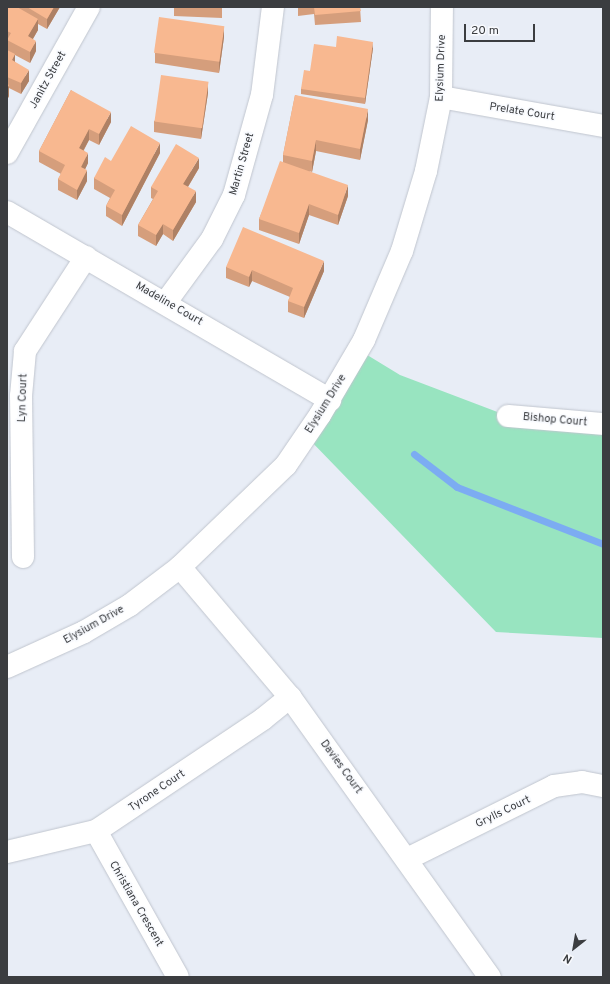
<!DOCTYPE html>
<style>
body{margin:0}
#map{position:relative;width:610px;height:984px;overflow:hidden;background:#e8edf6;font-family:Overpass,sans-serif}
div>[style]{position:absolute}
.green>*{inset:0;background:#98e4c0}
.stream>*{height:7px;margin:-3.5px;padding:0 3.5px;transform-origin:3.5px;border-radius:3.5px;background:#7cacf2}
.roads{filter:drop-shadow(0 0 1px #c0c5ce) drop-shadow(0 0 1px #c0c5ce)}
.street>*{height:22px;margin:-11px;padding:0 11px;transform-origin:11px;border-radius:11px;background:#fff}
.secondary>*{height:22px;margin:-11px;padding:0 11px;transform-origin:11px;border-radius:11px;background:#fff}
.wall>*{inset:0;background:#d59e7c}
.shaded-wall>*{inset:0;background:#ae8165}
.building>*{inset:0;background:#f8b890;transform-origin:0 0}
span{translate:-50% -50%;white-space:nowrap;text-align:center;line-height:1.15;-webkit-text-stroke:3px #f8fafe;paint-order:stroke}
.street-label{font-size:11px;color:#3b3d40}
.frame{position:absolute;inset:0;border:8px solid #3b3d40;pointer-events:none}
.north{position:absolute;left:554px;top:928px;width:40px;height:40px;-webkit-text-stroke:3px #f8fafe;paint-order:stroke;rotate:211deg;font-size:11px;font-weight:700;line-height:16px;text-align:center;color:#3b3d40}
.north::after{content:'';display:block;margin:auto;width:14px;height:18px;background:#3b3d40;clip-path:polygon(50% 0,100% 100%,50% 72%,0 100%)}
.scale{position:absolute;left:464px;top:24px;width:71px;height:18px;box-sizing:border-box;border:2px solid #3b3d40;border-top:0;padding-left:5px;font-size:12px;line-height:14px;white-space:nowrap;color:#3b3d40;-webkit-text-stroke:3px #f8fafe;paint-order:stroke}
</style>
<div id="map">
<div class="green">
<div style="clip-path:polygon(359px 350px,400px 375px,508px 416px,603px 424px,603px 638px,496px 632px,306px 436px)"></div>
</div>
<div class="stream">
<div style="left:414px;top:454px;width:54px;rotate:37.5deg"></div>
<div style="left:457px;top:487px;width:157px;rotate:21.3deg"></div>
</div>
<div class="roads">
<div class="street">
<div style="left:441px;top:97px;width:165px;rotate:10.1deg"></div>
<div style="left:7px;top:153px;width:167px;rotate:-60.7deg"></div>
<div style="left:7px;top:212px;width:374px;rotate:30.2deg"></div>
<div style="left:166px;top:302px;width:78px;rotate:-53.9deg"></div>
<div style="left:212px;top:239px;width:49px;rotate:-63.4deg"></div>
<div style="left:234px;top:195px;width:104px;rotate:-74.4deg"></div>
<div style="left:262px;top:95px;width:89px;rotate:-82.9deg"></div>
<div style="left:508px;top:416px;width:95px;rotate:4.8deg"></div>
<div style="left:23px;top:557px;width:161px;rotate:-90.7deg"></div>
<div style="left:21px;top:396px;width:45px;rotate:-84.9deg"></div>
<div style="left:25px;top:351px;width:112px;rotate:-57deg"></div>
<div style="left:180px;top:567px;width:170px;rotate:49.8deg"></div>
<div style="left:290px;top:697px;width:344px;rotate:54.5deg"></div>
<div style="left:96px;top:831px;width:167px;rotate:60.7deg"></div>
<div style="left:7px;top:852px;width:91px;rotate:-13.3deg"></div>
<div style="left:96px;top:831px;width:201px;rotate:-33.8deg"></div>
<div style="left:263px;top:719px;width:35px;rotate:-39deg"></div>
<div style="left:407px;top:859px;width:164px;rotate:-26.4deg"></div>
<div style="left:554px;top:786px;width:28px;rotate:-8deg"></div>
<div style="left:582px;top:782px;width:21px;rotate:11deg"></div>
</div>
<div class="secondary">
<div style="left:7px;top:667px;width:85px;rotate:-24.4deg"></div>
<div style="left:84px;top:632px;width:53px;rotate:-30.4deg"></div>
<div style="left:130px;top:605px;width:63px;rotate:-37.2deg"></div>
<div style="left:180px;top:567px;width:147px;rotate:-43.9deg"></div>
<div style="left:286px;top:465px;width:60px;rotate:-55.8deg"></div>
<div style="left:320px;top:415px;width:87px;rotate:-59.6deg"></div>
<div style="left:364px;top:340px;width:97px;rotate:-66.9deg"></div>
<div style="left:402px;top:251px;width:84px;rotate:-73.3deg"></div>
<div style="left:426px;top:171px;width:76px;rotate:-78.5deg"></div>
<div style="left:441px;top:97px;width:90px;rotate:-89.4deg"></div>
</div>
</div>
<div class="wall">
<div style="clip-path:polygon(7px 7px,60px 7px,47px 29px,38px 24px,38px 30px,33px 39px,36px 51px,30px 63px,15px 55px,15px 62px,29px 81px,21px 94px,9px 88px,9px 96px,7px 100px)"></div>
<div style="clip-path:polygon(174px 7px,222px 7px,222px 18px,174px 16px)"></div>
<div style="clip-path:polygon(298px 7px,360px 7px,361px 22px,315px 25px,314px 14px,298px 16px)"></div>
<div style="clip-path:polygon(224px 37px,219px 73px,155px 63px,155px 53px)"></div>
<div style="clip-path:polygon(336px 47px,373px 48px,365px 104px,301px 94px,301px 89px,310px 71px)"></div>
<div style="clip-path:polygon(71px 90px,111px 122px,99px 145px,89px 140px,84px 150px,88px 163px,85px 169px,87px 181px,77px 200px,58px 190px,58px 179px,61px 174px,39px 162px,39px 151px)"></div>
<div style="clip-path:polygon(208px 93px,201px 139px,154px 132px,154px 121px)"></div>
<div style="clip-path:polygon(295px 95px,368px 120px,360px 160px,316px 151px,312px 172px,309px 171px,348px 196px,338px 225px,309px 215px,299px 244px,259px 230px,259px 219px,283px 162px,283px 155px)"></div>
<div style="clip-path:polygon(160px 153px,122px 226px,106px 216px,106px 206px,110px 198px,94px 189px,94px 178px,111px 161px)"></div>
<div style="clip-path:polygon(199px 168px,188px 187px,196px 202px,173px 241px,163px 234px,156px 246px,138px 236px,138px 225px,153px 199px,151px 198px,151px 187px)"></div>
<div style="clip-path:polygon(226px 267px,324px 271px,304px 318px,288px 312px,288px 301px,290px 297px,252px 281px,249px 287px,226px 278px)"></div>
</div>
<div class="shaded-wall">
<div style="clip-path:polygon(54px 7px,60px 7px,47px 29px,47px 19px)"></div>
<div style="clip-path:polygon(38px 19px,38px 30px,28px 47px,28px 36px)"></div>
<div style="clip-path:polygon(224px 26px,224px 37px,219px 73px,219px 62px)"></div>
<div style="clip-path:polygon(36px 41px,36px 51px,30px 63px,30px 52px)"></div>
<div style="clip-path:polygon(373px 42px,373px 48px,365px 104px,365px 98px)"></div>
<div style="clip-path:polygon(15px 54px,15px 65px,12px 60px)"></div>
<div style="clip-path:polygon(29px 70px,29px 81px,21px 94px,21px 83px)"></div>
<div style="clip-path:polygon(208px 82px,208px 93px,201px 139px,201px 128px)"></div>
<div style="clip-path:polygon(9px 85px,9px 96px,7px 100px,7px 89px)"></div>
<div style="clip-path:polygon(368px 109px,368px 120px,360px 160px,360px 149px)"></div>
<div style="clip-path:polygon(111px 112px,111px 122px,99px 145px,99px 134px)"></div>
<div style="clip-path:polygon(89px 129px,89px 140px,79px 158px,79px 148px)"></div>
<div style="clip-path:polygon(316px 140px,316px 151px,312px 172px,312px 161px)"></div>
<div style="clip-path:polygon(160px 143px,160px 153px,122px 226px,122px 215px)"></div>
<div style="clip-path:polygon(88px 153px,88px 163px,81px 178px,81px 167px)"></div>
<div style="clip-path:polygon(199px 158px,199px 168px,183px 195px,183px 184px)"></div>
<div style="clip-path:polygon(87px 170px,87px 181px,77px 200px,77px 190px)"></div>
<div style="clip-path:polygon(348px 185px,348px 196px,338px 225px,338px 215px)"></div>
<div style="clip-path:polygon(196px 191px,196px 202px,173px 241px,173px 230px)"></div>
<div style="clip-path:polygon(309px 204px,309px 215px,299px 244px,299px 233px)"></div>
<div style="clip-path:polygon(163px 224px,163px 234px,156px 246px,156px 235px)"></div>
<div style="clip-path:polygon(324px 261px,324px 271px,304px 318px,304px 307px)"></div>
<div style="clip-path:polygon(252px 270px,252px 281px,249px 287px,249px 277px)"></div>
</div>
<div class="building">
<div style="clip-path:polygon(7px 7px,17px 7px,38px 19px,28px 36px,36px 41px,30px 52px,7px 40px,11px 33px,7px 31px)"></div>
<div style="clip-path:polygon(27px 7px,54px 7px,47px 19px)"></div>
<div style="clip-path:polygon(314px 7px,360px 7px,361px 11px,315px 15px)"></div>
<div style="left:159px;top:17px;width:66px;height:36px;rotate:8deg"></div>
<div style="clip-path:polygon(337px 36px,373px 42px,365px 98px,301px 89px,304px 70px,310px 71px,314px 44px,336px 47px)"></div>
<div style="clip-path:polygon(7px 50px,15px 54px,12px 60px,29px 70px,21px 83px,7px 77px)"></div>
<div style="left:161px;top:75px;width:48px;height:47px;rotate:8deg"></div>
<div style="clip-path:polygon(7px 84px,9px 85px,7px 89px)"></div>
<div style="clip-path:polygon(71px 90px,111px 112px,99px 134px,89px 129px,79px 148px,88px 153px,81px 167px,87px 170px,77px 190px,58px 179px,65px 165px,39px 151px)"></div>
<div style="clip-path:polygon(295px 95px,368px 109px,360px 149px,316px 140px,312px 161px,283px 155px)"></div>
<div style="clip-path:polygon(131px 126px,160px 143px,122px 215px,106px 206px,115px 190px,94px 178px,105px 157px,111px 161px)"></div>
<div style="clip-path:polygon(176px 144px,199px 158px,183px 184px,196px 191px,173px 230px,163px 224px,156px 235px,138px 225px,158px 191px,151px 187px)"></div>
<div style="clip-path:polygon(280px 161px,348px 185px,338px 215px,309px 204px,299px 233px,259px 219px)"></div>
<div style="clip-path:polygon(243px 227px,324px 261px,304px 307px,288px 301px,293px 288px,252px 270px,249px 277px,226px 267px)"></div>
</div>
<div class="street-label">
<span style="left:441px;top:68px;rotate:-88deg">Elysium Drive</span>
<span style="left:48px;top:80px;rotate:-61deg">Janitz Street</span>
<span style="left:522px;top:112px;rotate:9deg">Prelate Court</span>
<span style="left:242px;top:164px;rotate:-74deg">Martin Street</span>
<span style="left:169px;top:304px;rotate:30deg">Madeline Court</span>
<span style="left:23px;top:398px;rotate:-88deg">Lyn Court</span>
<span style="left:326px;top:404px;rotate:-58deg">Elysium Drive</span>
<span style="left:555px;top:420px;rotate:5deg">Bishop Court</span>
<span style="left:94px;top:625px;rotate:-29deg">Elysium Drive</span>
<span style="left:341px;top:767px;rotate:54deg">Davies Court</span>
<span style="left:157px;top:791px;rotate:-34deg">Tyrone Court</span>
<span style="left:503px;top:812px;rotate:-26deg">Grylls Court</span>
<span style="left:136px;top:904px;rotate:60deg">Christiana Crescent</span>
</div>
<div class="frame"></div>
<div class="north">N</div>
<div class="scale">20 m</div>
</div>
